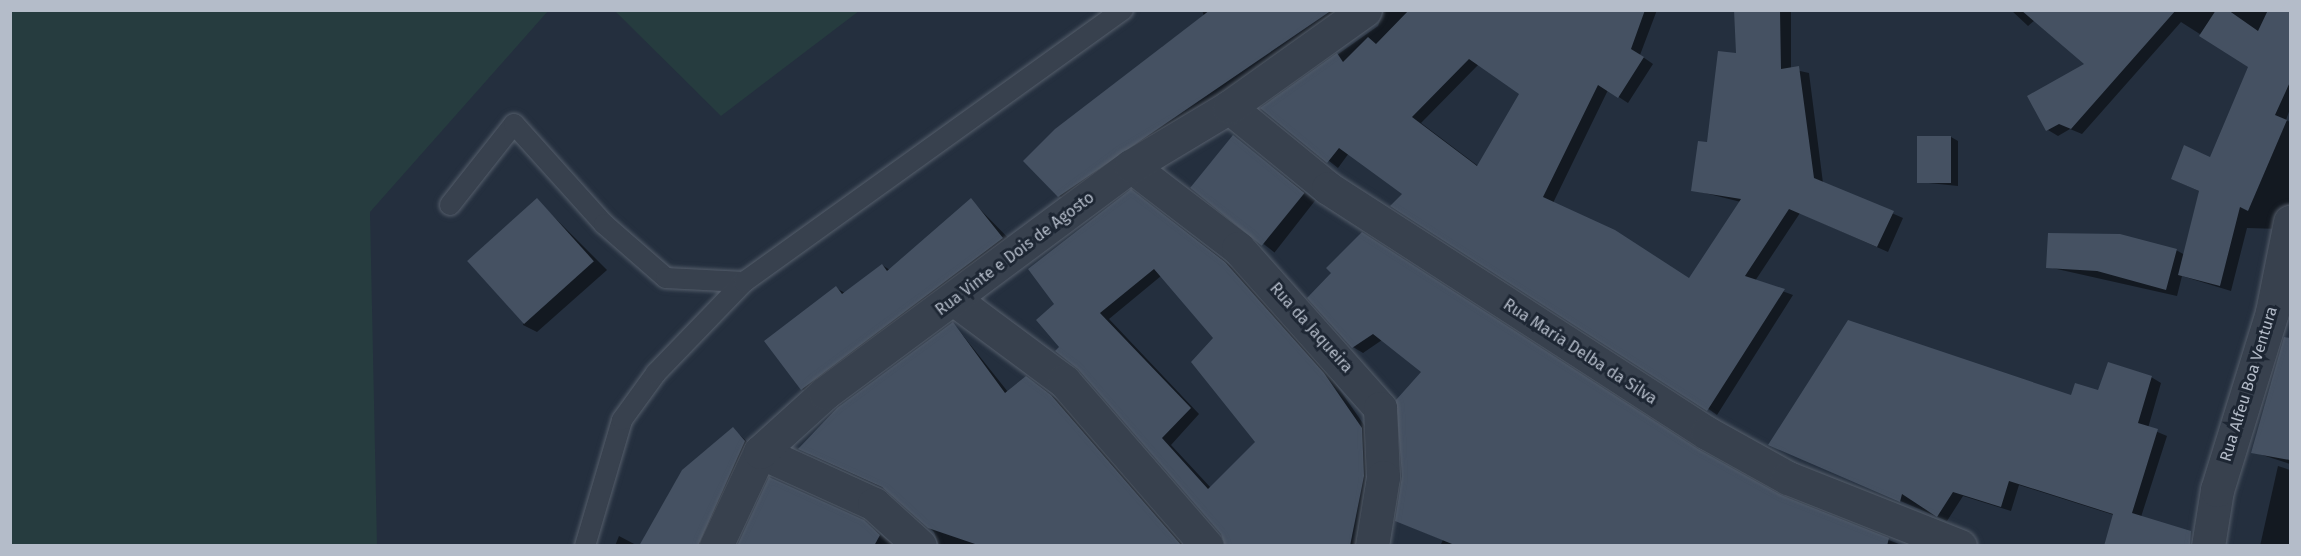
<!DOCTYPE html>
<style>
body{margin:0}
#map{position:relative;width:2301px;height:556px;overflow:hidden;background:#242f3e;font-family:"Fira Sans",sans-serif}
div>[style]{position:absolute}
.green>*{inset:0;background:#263c3f}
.shadow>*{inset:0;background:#0007;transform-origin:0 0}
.building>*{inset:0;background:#455162;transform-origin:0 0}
.roads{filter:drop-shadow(0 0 2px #565f6c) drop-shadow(0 0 2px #565f6c)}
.service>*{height:20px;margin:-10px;padding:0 10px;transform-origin:10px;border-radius:10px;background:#38414e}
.minor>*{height:33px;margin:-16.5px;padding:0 16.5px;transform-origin:16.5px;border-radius:16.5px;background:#38414e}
span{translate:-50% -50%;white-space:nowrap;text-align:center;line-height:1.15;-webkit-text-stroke:6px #1d2633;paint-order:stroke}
.street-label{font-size:16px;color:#b4bcc9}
.frame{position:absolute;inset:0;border:12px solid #b4bcc9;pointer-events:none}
</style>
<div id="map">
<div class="green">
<div style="clip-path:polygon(10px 11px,548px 11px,370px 212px,377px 545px,11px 545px)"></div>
<div style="clip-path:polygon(615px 11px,859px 11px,721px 116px)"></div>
</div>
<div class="shadow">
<div style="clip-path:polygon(1348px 10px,1069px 201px,1059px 196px,1165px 51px,1162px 47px,1204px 16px,1202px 10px)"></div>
<div style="clip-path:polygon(evenodd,1384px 10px,1657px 10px,1640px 55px,1653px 64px,1628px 103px,1608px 90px,1553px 203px,1689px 280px,1741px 202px,1693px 190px,1737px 55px,1736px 10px,1791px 10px,1791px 69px,1809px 73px,1823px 183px,1903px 218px,1888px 252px,1800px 213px,1755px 281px,1793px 295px,1717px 415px,1349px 153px,1338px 168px,1262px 108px,1378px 26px,1384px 10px,1479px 64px,1521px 93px,1478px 166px,1421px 123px,1479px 64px)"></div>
<div style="clip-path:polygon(2011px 10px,2290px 10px,2290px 109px,2286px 120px,2290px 122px,2290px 213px,2281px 229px,2247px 228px,2231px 291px,2182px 276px,2177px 296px,2048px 267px,2176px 250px,2185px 255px,2201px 192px,2172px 179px,2211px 159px,2250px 66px,2181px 22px,2082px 134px,2070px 129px,2058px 136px,2048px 130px,2086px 65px,2035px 20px,2028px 26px)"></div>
<div style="left:1234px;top:137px;width:103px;height:66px;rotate:38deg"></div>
<div style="clip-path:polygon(1951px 137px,1958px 141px,1958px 186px,1919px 182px)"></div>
<div style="clip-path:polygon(evenodd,1141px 197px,1235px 269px,1333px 380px,1371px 435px,1358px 546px,1226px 546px,1222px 533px,1061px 348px,1056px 305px,1141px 197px,1161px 276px,1215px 338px,1257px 442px,1211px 488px,1171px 445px,1199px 414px,1109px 319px,1161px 276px)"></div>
<div style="clip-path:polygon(537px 200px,607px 270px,537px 332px,523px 325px)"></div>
<div style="clip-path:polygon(971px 200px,1015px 245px,814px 396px,802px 389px,836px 288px,845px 293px,882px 265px,890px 270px)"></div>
<div style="clip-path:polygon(1309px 298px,1705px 455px,1780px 497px,1904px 546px,1440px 546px,1443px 540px,1397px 521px,1423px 372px,1382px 340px,1363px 353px,1353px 347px)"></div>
<div style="clip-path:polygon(953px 323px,1008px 392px,1035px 383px,1061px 402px,1185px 546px,939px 546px,934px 532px,890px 491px,809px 454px)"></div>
<div style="clip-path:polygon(2151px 377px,2161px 383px,2148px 428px,2167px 436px,2141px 517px,2114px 515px,2019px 485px,2011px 511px,1963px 496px,1947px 521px,1770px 445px,2072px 397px)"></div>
<div style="clip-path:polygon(2271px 384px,2290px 388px,2290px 464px,2253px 452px)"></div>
<div style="clip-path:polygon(733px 429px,754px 448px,708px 546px,641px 546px)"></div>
<div style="clip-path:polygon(2278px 466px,2290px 470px,2290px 546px,2260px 546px)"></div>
<div style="clip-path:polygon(863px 521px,895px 546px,739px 546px)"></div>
<div style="clip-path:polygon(619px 536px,638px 546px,615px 546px)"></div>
</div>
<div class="building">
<div style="clip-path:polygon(1210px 10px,1332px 10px,1058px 197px,1023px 161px,1055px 129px)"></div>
<div style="clip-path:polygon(evenodd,1409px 10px,1645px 10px,1631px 49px,1644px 57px,1618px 98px,1598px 85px,1543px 197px,1615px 230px,1689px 278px,1741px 199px,1691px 191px,1698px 141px,1707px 142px,1718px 51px,1736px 53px,1734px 10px,1780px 10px,1781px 69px,1799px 66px,1814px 178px,1894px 211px,1877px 247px,1789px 209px,1745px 276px,1785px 289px,1707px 411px,1390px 206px,1402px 194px,1339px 148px,1327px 163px,1260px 108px,1337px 53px,1343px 62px,1368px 37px,1376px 44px,1409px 10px,1469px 59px,1519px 94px,1477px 166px,1412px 117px,1469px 59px)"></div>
<div style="clip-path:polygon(2021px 10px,2176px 10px,2071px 129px,2059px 124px,2046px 131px,2027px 96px,2084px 64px)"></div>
<div style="clip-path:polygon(2216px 10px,2228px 10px,2258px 31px,2268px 10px,2290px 10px,2290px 82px,2275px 115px,2287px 120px,2248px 211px,2240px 207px,2220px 286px,2178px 275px,2199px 191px,2171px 179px,2184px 145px,2210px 157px,2248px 67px,2199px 36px)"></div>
<div style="left:1233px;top:135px;width:92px;height:68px;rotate:39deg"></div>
<div style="left:1917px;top:136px;width:34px;height:47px"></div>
<div style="clip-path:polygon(evenodd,1131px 189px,1225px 262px,1324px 373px,1362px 428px,1364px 476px,1350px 546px,1225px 546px,1221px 534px,1078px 369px,1055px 351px,1059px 347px,1036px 320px,1054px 304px,1028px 269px,1131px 189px,1154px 269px,1213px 338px,1191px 362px,1255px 442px,1208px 489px,1162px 438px,1191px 408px,1100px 313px,1154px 269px)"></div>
<div style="left:537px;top:198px;width:85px;height:94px;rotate:48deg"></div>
<div style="clip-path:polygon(971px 198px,1003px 238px,801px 390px,764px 341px,836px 286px,842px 294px,882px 264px,887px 271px)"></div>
<div style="clip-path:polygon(1362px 232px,1698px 449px,1781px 495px,1889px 538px,1887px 546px,1457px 546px,1395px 521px,1402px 476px,1396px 400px,1421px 372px,1373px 334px,1352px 348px,1307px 298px,1331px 273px,1326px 268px)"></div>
<div style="clip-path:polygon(2048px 233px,2120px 234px,2177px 249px,2166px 290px,2097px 271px,2046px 268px)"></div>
<div style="clip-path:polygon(1848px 320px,2071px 395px,2075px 383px,2098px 390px,2108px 362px,2152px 376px,2138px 423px,2158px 429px,2132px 513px,2191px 531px,2190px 546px,2104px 546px,2113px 514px,2009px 481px,2001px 507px,1953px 492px,1937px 517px,1902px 494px,1900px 502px,1768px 445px)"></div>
<div style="clip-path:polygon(953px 322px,1005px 393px,1026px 376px,1051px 395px,1182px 546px,981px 546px,928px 528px,882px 487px,798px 449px,837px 408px)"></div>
<div style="clip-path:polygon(2284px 337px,2290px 338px,2290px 460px,2251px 453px)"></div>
<div style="clip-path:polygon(733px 427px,745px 441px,698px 546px,639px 546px,682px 470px)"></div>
<div style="clip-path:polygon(769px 477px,864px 520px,880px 535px,874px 546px,737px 546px)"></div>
</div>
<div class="roads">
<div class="service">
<div style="left:450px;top:205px;width:103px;rotate:-51.7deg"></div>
<div style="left:514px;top:124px;width:135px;rotate:48deg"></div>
<div style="left:604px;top:224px;width:82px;rotate:41.1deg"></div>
<div style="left:666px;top:278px;width:78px;rotate:2.9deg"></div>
<div style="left:585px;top:546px;width:131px;rotate:-73.6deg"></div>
<div style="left:622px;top:420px;width:58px;rotate:-54.1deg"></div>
<div style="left:656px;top:373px;width:127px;rotate:-46deg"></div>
<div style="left:744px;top:282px;width:467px;rotate:-35.7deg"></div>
</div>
<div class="minor">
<div style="left:1229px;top:107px;width:128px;rotate:39.3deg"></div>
<div style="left:1328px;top:188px;width:451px;rotate:32.9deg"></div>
<div style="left:1707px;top:433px;width:93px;rotate:29.1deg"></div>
<div style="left:1788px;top:478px;width:185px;rotate:21.6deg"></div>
<div style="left:1131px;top:166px;width:135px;rotate:37.5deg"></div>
<div style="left:1238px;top:248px;width:214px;rotate:48.4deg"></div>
<div style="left:1380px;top:408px;width:69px;rotate:87.5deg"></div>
<div style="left:1383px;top:477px;width:70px;rotate:99.1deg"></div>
<div style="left:955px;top:300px;width:136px;rotate:36.6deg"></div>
<div style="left:1064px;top:381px;width:218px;rotate:49.1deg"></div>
<div style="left:760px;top:452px;width:125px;rotate:24.5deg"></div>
<div style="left:874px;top:504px;width:62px;rotate:42.4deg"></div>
<div style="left:716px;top:546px;width:104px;rotate:-64.9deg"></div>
<div style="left:760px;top:452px;width:88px;rotate:-42.2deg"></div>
<div style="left:825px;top:393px;width:381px;rotate:-36.6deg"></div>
<div style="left:1131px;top:166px;width:114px;rotate:-31deg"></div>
<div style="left:1229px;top:107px;width:167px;rotate:-35.5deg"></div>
<div style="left:2208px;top:546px;width:57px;rotate:-80.9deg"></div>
<div style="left:2217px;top:490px;width:186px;rotate:-72.8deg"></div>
<div style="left:2272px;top:312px;width:92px;rotate:-78.7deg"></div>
</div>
</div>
<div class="street-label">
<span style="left:1015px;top:254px;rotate:-37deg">Rua Vinte e Dois de Agosto</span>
<span style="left:1311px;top:328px;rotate:48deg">Rua da Jaqueira</span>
<span style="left:1580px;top:352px;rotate:33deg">Rua Maria Delba da Silva</span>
<span style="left:2249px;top:384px;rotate:-73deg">Rua Alfeu Boa Ventura</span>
</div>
<div class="frame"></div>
</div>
